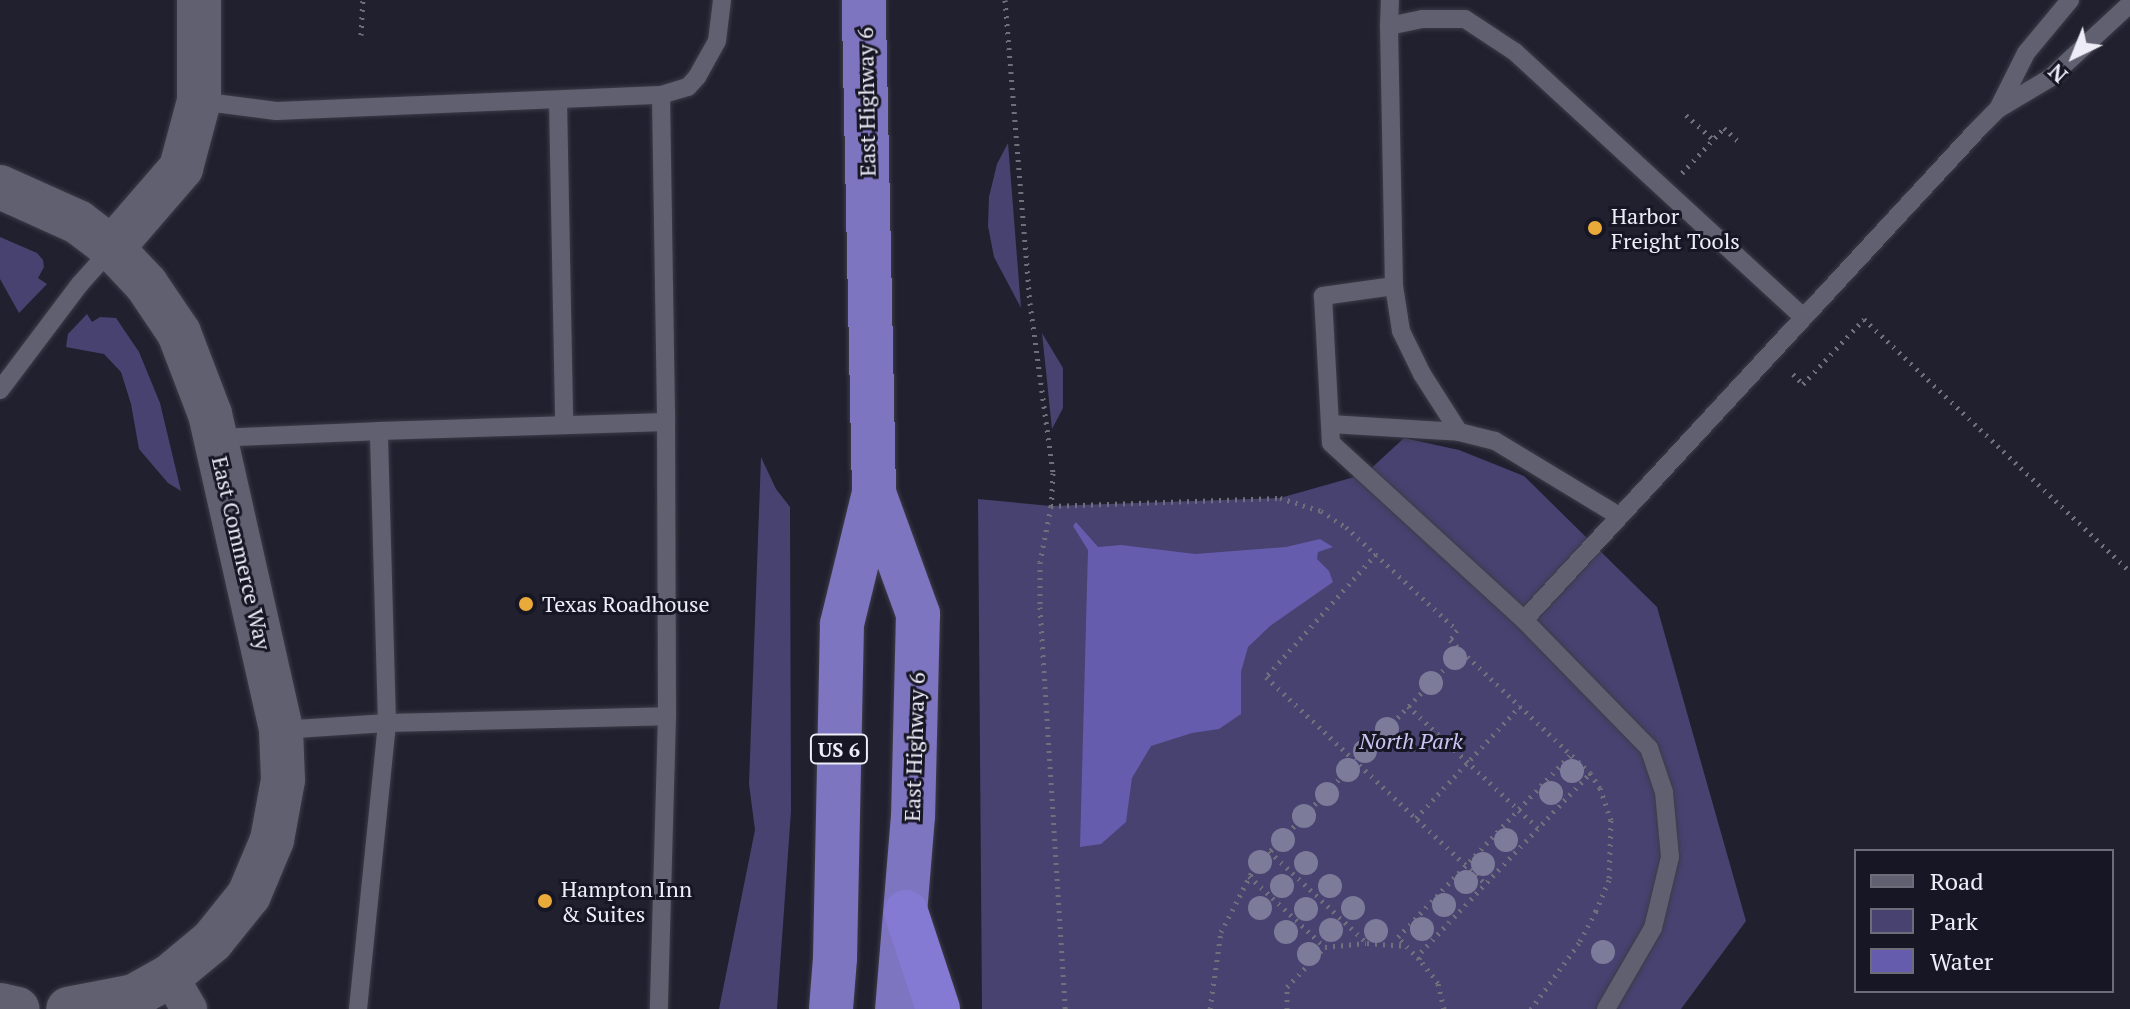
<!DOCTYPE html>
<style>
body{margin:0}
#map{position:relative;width:2130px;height:1009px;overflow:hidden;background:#21202e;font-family:"PT Serif",serif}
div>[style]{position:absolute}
.green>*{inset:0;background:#474270}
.water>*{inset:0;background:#665cad}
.path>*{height:5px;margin-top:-2.5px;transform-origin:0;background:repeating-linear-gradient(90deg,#706f7c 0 2px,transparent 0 8px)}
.roads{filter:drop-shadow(0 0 2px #3c3b48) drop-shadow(0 0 2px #3c3b48)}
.service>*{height:18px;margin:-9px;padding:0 9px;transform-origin:9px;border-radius:9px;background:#616071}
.minor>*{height:36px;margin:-18px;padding:0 18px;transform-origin:18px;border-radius:18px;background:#616071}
.tertiary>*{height:44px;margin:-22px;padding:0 22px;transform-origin:22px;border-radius:22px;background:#616071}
.trunk>*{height:44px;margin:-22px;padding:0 22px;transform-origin:22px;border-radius:22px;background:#7d75c0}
.motorway>*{height:44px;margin:-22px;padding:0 22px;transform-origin:22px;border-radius:22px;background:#847ad3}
.trees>*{width:24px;height:24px;margin:-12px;border-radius:50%;background:#7c7b9a}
.dots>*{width:22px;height:22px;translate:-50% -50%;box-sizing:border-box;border:4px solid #171624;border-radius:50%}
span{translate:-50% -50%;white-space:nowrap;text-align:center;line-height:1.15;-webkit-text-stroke:6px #171624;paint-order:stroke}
.shield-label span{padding:2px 6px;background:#171624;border:2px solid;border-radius:6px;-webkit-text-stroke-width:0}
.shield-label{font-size:20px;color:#edecf7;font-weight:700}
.street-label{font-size:22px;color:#edecf7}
.poi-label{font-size:22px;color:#edecf7}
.left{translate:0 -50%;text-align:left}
.park-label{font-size:22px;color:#c7c5f2;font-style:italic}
.legend{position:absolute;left:1854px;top:849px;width:260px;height:144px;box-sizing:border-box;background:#171624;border:2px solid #6d6c78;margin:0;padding:10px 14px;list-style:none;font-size:24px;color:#edecf7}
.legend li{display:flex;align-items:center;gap:16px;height:40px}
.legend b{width:40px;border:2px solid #6d6c78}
.north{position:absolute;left:2034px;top:16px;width:80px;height:80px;-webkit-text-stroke:6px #171624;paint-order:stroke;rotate:223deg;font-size:22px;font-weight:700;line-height:32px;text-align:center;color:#edecf7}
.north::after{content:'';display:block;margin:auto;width:28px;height:36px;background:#edecf7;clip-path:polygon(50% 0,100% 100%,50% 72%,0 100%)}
</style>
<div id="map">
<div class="green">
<div style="clip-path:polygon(1008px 143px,1021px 308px,994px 257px,988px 226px,989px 197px,997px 164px)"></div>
<div style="clip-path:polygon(0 237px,37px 253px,43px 260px,44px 267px,38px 278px,47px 284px,19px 313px,0 279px)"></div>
<div style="clip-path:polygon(87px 314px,92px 322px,100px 317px,116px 318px,139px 352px,160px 403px,181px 491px,168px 483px,139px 449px,131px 404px,121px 372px,104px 354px,66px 347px,68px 334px)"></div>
<div style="clip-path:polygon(1042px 333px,1063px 368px,1063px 408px,1052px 429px)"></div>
<div style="clip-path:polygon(1404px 438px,1459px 450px,1524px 476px,1657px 607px,1746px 921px,1681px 1009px,982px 1009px,978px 499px,1051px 506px,1280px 498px,1365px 474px)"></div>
<div style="clip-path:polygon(761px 457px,776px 489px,790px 507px,791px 811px,777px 1009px,719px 1009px,755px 830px,749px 784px)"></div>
</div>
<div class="water">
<div style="clip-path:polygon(1076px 522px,1098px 547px,1121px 545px,1195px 554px,1286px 547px,1320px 539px,1333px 547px,1318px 552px,1317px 559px,1329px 571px,1333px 582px,1270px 626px,1248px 647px,1241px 672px,1241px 714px,1219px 729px,1192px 733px,1151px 746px,1132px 778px,1126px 822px,1101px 844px,1080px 847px,1088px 550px,1073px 526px)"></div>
</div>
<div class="path">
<div style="left:1005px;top:0;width:304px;rotate:85.3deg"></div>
<div style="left:1030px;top:303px;width:172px;rotate:82.3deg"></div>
<div style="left:1053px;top:473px;width:33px;rotate:93deg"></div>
<div style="left:1051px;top:506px;width:57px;rotate:101.1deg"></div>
<div style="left:1040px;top:562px;width:45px;rotate:90deg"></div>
<div style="left:1040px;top:607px;width:403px;rotate:86.4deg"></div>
<div style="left:361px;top:35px;width:35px;rotate:-87deg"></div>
<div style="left:1686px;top:115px;width:38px;rotate:42deg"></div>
<div style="left:1682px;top:173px;width:62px;rotate:-47deg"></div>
<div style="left:1724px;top:128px;width:22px;rotate:43deg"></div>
<div style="left:1793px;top:374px;width:14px;rotate:45deg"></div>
<div style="left:1803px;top:384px;width:89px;rotate:-46.8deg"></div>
<div style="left:1864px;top:319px;width:366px;rotate:43.5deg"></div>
<div style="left:1051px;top:506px;width:229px;rotate:-2deg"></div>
<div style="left:1280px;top:498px;width:43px;rotate:17.6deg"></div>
<div style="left:1321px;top:511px;width:30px;rotate:33deg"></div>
<div style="left:1346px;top:527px;width:151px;rotate:42.9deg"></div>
<div style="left:1457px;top:630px;width:12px;rotate:125deg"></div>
<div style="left:1450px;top:640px;width:193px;rotate:43.5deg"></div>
<div style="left:1590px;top:773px;width:18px;rotate:56deg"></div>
<div style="left:1600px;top:788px;width:34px;rotate:71deg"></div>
<div style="left:1611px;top:820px;width:60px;rotate:91.9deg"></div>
<div style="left:1609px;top:880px;width:34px;rotate:113deg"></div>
<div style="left:1596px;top:911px;width:36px;rotate:118deg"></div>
<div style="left:1579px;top:943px;width:82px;rotate:126deg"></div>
<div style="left:1376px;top:554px;width:165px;rotate:131.8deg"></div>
<div style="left:1266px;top:677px;width:302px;rotate:43.3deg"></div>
<div style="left:1408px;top:706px;width:178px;rotate:43.2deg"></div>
<div style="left:1416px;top:818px;width:153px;rotate:-47.1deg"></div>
<div style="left:1269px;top:851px;width:134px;rotate:43.2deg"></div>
<div style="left:1367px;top:943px;width:40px;rotate:4.3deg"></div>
<div style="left:1249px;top:876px;width:104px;rotate:43.1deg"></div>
<div style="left:1325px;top:947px;width:41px;rotate:-5.6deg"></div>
<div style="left:1419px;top:959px;width:30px;rotate:-134deg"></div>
<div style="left:1398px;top:937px;width:252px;rotate:-46.6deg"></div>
<div style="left:1210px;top:1009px;width:78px;rotate:-81.9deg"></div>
<div style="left:1221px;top:932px;width:72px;rotate:-62.7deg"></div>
<div style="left:1254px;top:868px;width:301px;rotate:-46.3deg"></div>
<div style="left:1287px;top:1009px;width:22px;rotate:-90deg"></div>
<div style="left:1287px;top:987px;width:55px;rotate:-46.5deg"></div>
<div style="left:1444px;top:1009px;width:27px;rotate:-103deg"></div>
<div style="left:1438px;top:983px;width:31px;rotate:-128deg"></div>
<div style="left:1419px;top:959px;width:7px;rotate:-74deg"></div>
<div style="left:1421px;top:952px;width:246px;rotate:-46.6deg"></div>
</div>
<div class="roads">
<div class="service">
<div style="left:1389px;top:26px;width:26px;rotate:-88deg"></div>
<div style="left:661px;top:95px;width:327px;rotate:89.1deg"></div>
<div style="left:558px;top:100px;width:325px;rotate:88.9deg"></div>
<div style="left:199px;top:101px;width:78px;rotate:7.4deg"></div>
<div style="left:276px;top:111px;width:385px;rotate:-2.4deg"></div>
<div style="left:661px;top:95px;width:28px;rotate:-17deg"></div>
<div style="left:688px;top:87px;width:13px;rotate:-48deg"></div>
<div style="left:697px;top:77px;width:41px;rotate:-60.9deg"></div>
<div style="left:717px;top:41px;width:41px;rotate:-83deg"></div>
<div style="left:1999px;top:107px;width:60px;rotate:-63.4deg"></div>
<div style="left:2026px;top:53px;width:69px;rotate:-50.3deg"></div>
<div style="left:1394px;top:286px;width:72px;rotate:172deg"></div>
<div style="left:1323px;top:296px;width:147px;rotate:86.9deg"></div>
<div style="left:1331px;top:443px;width:262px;rotate:42.5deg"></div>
<div style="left:0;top:390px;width:133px;rotate:-53deg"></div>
<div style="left:80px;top:284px;width:48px;rotate:-48.4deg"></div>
<div style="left:1330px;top:424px;width:129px;rotate:3.5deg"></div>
<div style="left:215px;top:438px;width:164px;rotate:-2.4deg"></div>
<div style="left:1619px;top:516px;width:145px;rotate:-148.8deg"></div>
<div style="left:1495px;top:441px;width:37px;rotate:-166deg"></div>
<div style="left:1459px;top:432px;width:69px;rotate:-122.5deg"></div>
<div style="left:1422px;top:374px;width:48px;rotate:-116deg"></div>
<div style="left:1401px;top:331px;width:46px;rotate:-98.8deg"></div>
<div style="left:1394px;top:286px;width:260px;rotate:-91.1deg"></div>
<div style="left:1389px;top:26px;width:34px;rotate:-12deg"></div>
<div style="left:1422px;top:19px;width:43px"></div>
<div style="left:1465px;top:19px;width:60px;rotate:33.4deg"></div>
<div style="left:1515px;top:52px;width:391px;rotate:42.6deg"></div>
<div style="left:281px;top:730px;width:106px;rotate:-3.8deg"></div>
<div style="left:387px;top:723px;width:280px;rotate:-1.4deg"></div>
<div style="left:358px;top:1009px;width:287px;rotate:-84.2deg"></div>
<div style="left:387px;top:723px;width:292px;rotate:-91.6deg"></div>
<div style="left:379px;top:431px;width:287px;rotate:-1.8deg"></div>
<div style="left:666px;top:422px;width:294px;rotate:89.8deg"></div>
<div style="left:667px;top:716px;width:293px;rotate:91.6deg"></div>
<div style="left:1606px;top:1009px;width:94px;rotate:-59.9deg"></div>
<div style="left:1653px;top:928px;width:73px;rotate:-76.5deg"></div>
<div style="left:1670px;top:857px;width:65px;rotate:-95.3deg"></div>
<div style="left:1664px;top:792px;width:46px;rotate:-108.8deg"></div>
<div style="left:1649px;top:748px;width:179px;rotate:-134.3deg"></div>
<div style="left:1524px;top:620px;width:669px;rotate:-47.24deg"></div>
<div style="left:1978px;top:129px;width:28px;rotate:-45deg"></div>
<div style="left:1998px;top:109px;width:61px;rotate:-30.8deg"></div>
<div style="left:2050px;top:78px;width:109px;rotate:-42.8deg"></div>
</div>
<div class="minor">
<div style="left:170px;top:976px;width:38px;rotate:60deg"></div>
</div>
<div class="tertiary">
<div style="left:0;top:187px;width:85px;rotate:24.2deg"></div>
<div style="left:78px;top:222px;width:43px;rotate:37.4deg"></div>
<div style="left:112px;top:248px;width:50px;rotate:46.6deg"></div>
<div style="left:146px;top:284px;width:59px;rotate:56deg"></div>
<div style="left:179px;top:333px;width:87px;rotate:69.1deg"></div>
<div style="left:210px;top:414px;width:324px;rotate:77.3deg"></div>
<div style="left:281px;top:730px;width:50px;rotate:87.7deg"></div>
<div style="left:283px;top:780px;width:61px;rotate:100.4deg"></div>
<div style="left:272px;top:840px;width:60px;rotate:112.7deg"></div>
<div style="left:249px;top:895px;width:59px;rotate:128.8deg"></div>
<div style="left:212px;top:941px;width:55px;rotate:140.2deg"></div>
<div style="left:170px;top:976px;width:41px;rotate:150.9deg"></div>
<div style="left:134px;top:996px;width:67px;rotate:168.9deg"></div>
<div style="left:112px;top:248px;width:106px;rotate:-49.2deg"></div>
<div style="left:181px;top:168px;width:69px;rotate:-75deg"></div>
<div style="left:199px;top:101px;width:101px;rotate:-90deg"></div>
<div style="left:0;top:1005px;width:18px;rotate:13deg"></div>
</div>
<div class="trunk">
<div style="left:874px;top:493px;width:129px;rotate:70deg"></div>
<div style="left:918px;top:614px;width:202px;rotate:91.4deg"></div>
<div style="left:913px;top:816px;width:194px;rotate:94.7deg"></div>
<div style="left:831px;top:1009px;width:51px;rotate:-85.5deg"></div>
<div style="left:835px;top:958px;width:334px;rotate:-88.8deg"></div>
<div style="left:842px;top:624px;width:135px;rotate:-76.3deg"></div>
<div style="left:874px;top:493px;width:493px;rotate:-91.2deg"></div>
</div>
<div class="motorway">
<div style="left:906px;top:912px;width:102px;rotate:71.7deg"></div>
</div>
</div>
<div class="trees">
<div style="left:1455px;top:658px"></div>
<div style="left:1431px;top:683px"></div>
<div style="left:1387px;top:729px"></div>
<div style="left:1365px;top:751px"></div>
<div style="left:1348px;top:770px"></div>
<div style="left:1572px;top:771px"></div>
<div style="left:1551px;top:793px"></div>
<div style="left:1327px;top:794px"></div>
<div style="left:1304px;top:816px"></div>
<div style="left:1283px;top:840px"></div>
<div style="left:1506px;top:840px"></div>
<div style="left:1260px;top:862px"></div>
<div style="left:1306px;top:863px"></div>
<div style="left:1483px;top:864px"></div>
<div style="left:1466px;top:882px"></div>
<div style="left:1282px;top:886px"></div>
<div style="left:1330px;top:886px"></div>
<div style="left:1444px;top:905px"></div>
<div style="left:1260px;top:908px"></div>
<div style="left:1353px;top:908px"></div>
<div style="left:1306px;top:909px"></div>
<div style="left:1422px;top:929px"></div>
<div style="left:1331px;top:930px"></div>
<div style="left:1376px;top:931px"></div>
<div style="left:1286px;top:932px"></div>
<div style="left:1603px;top:952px"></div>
<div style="left:1309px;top:954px"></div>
</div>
<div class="dots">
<div style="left:1595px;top:228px;background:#eaaa39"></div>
<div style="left:526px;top:604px;background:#eaaa39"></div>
<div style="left:545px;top:901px;background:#eaaa39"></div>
</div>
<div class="shield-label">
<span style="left:839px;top:749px">US 6</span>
</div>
<div class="street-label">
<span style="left:866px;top:102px;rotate:-91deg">East Highway 6</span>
<span style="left:242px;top:553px;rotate:77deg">East Commerce Way</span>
<span style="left:914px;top:747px;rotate:-88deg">East Highway 6</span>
</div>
<div class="poi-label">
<span class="left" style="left:1611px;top:228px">Harbor<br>Freight Tools</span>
<span class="left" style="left:542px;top:604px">Texas Roadhouse</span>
<span class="left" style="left:561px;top:901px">Hampton Inn<br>&amp; Suites</span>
</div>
<div class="park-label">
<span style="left:1411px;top:741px">North Park</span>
</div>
<ul class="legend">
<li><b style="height:10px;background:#616071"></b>Road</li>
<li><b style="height:22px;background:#474270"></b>Park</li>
<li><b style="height:22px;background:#665cad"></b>Water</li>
</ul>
<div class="north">N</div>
</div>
